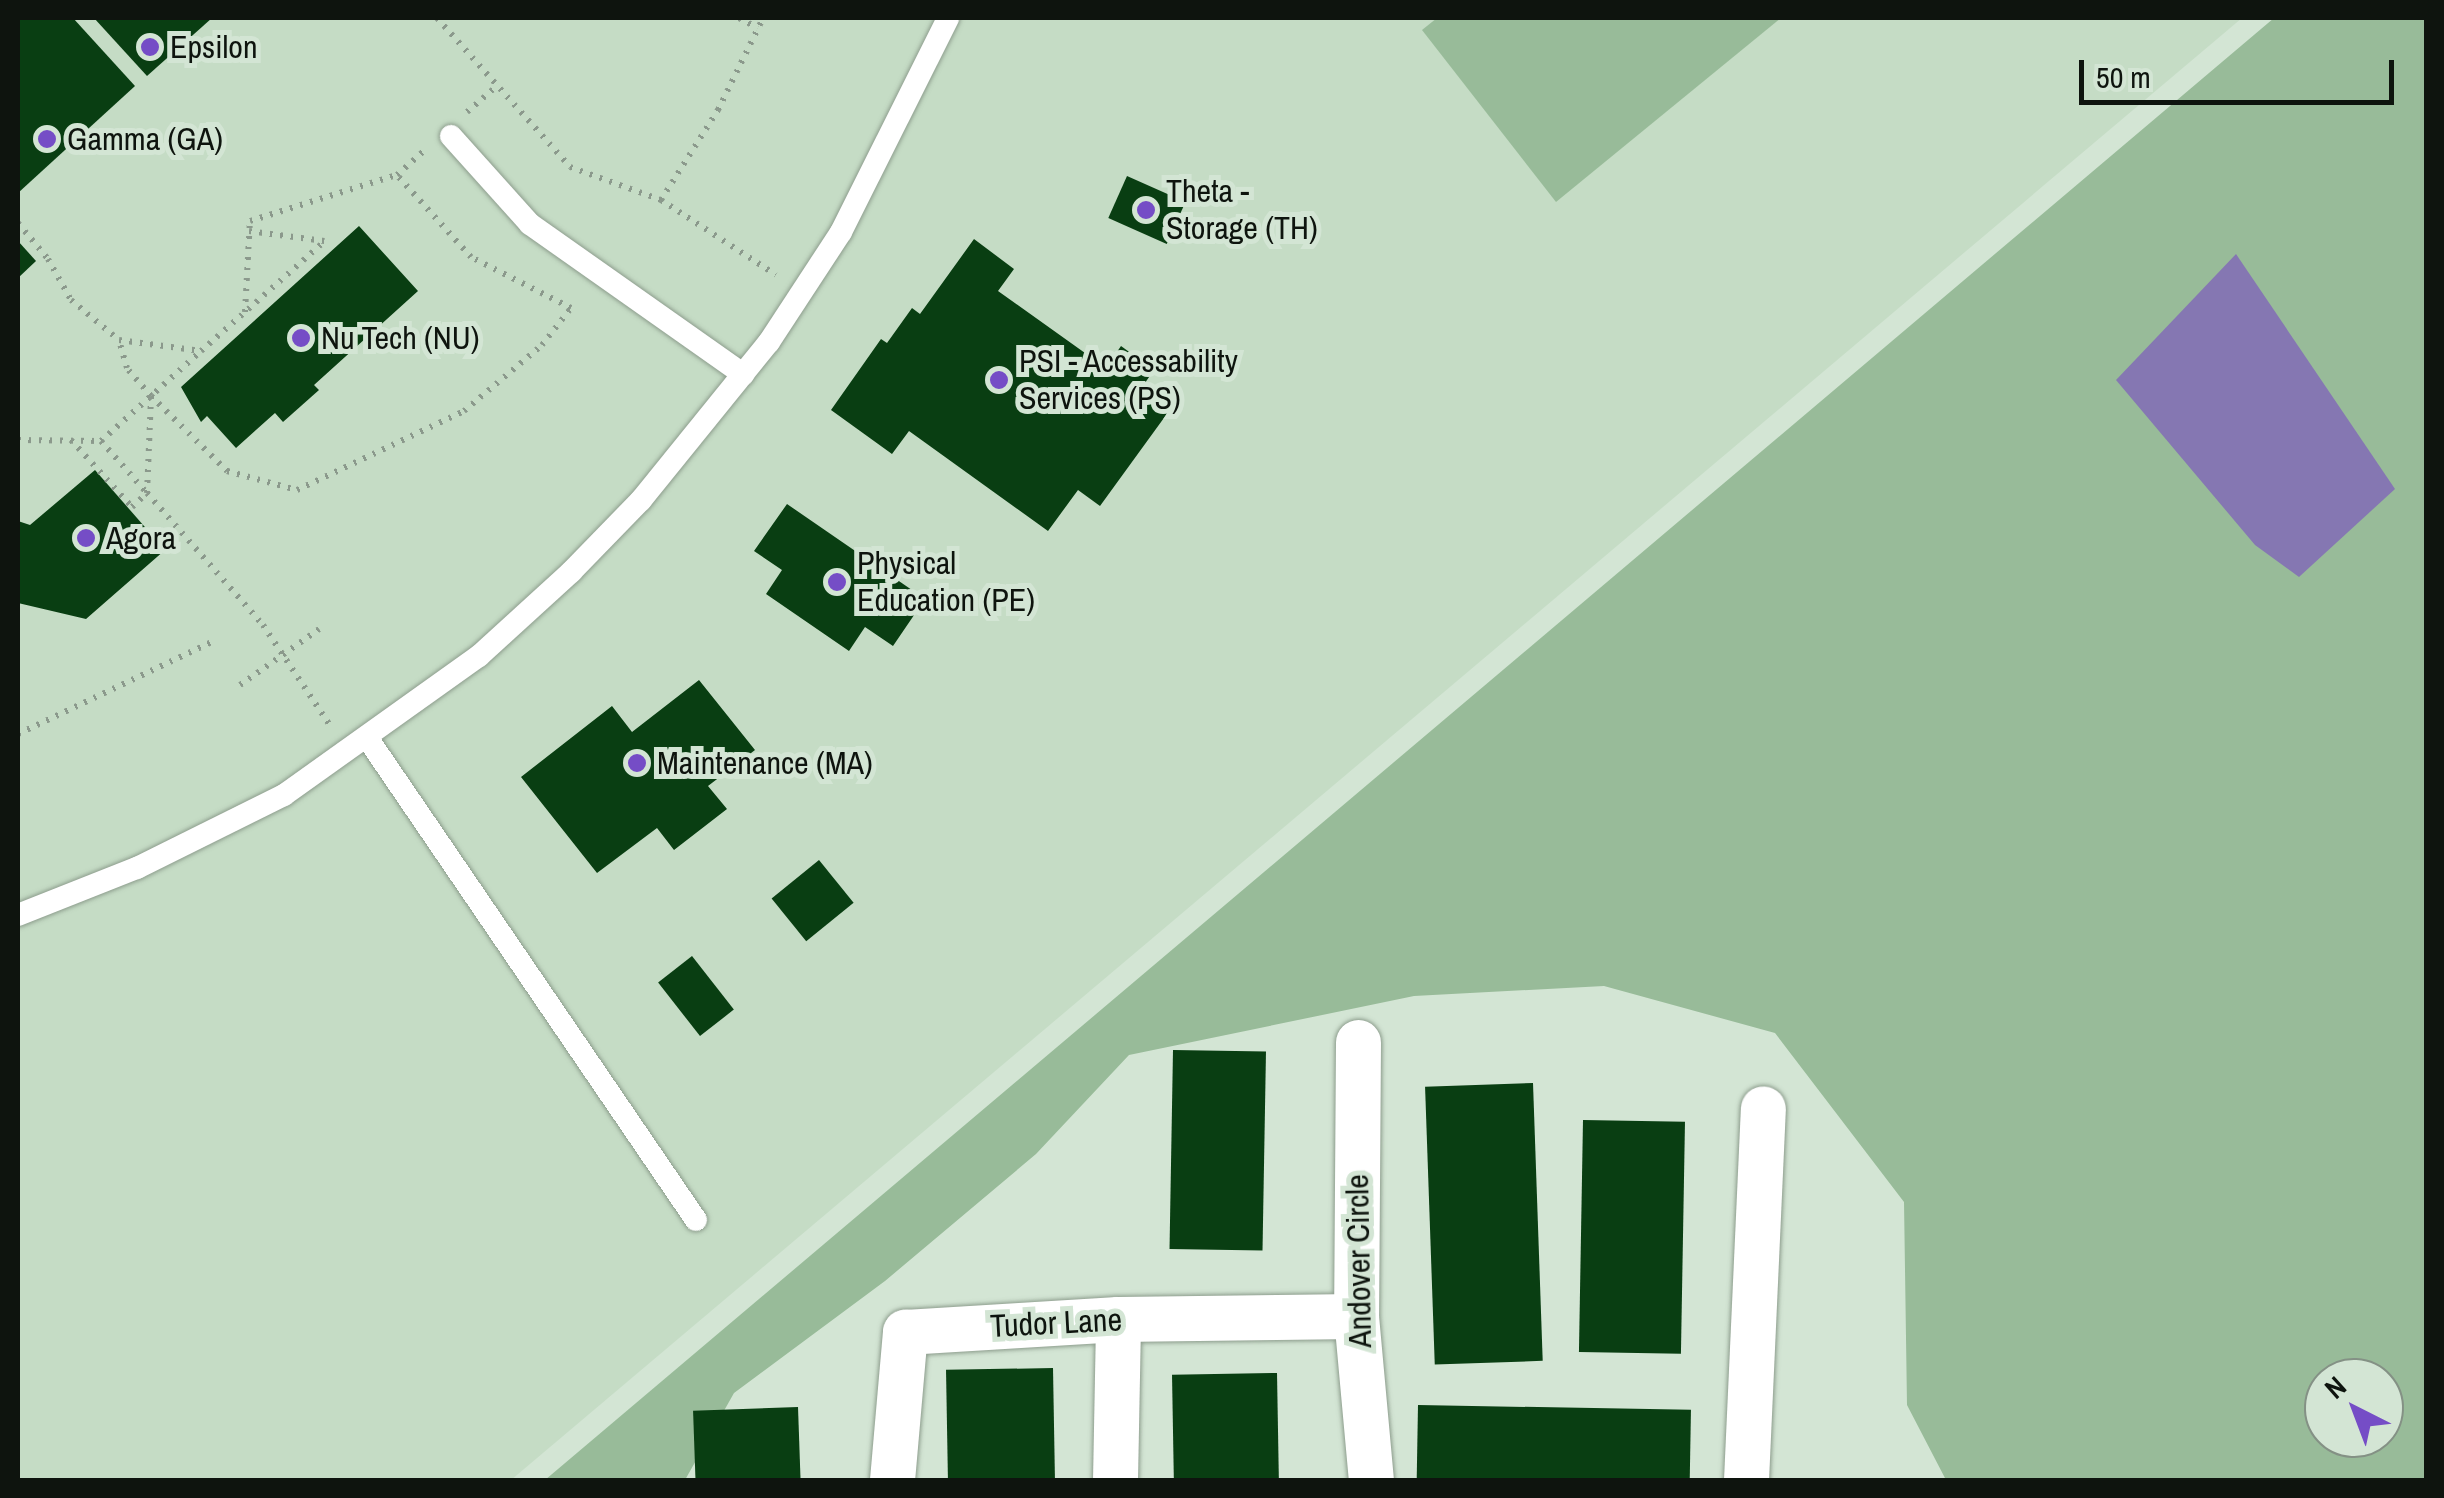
<!DOCTYPE html>
<style>
body{margin:0}
#map{position:relative;width:2444px;height:1498px;overflow:hidden;background:#d3e5d4;font-family:"Archivo Narrow",sans-serif}
div>[style]{position:absolute}
.built>*{inset:0;background:#c5dcc5}
.green>*{inset:0;background:#98bb99}
.water>*{inset:0;background:#8577b2}
.building>*{inset:0;background:#093e12;transform-origin:0 0}
.path>*{height:6px;margin-top:-3px;transform-origin:0;background:repeating-linear-gradient(90deg,#8b998c 0 2.5px,transparent 0 10.5px)}
.roads{filter:drop-shadow(0 0 2px #8d9d8d) drop-shadow(0 0 2px #8d9d8d)}
.lane>*{height:22px;margin:-11px;padding:0 11px;transform-origin:11px;border-radius:11px;background:#fff}
.street>*{height:45px;margin:-22.5px;padding:0 22.5px;transform-origin:22.5px;border-radius:22.5px;background:#fff}
.dots>*{width:28px;height:28px;translate:-50% -50%;box-sizing:border-box;border:5px solid #d3e5d4;border-radius:50%}
span{translate:-50% -50%;white-space:nowrap;text-align:center;line-height:1.15;-webkit-text-stroke:10px #d3e5d4;paint-order:stroke}
.poi-label{font-size:32px;color:#0e140e}
.left{translate:0 -50%;text-align:left}
.street-label{font-size:32px;color:#0e140e}
.frame{position:absolute;inset:0;border:20px solid #0e140e;pointer-events:none}
.north{position:absolute;left:2304px;top:1358px;width:100px;height:100px;box-sizing:border-box;background:#d3e5d4;border:2px solid #849185;border-radius:50%;rotate:318deg;font-size:28px;font-weight:700;line-height:40px;text-align:center;color:#0e140e}
.north::after{content:'';display:block;margin:auto;width:35px;height:45px;background:#754dc6;clip-path:polygon(50% 0,100% 100%,50% 72%,0 100%)}
.scale{position:absolute;left:2079px;top:60px;width:315px;height:45px;box-sizing:border-box;border:5px solid #0e140e;border-top:0;padding-left:12px;font-size:30px;line-height:35px;white-space:nowrap;color:#0e140e;-webkit-text-stroke:8px #d3e5d4;paint-order:stroke}
</style>
<div id="map">
<div class="built">
<div style="clip-path:polygon(18px 18px,2242px 18px,511px 1480px,18px 1480px)"></div>
</div>
<div class="green">
<div style="clip-path:polygon(1437px 18px,1781px 18px,1556px 202px,1422px 30px)"></div>
<div style="clip-path:polygon(evenodd,2274px 18px,2426px 18px,2426px 1480px,1946px 1480px,1907px 1405px,1904px 1202px,1775px 1033px,1604px 986px,1414px 996px,1129px 1055px,1036px 1154px,885px 1281px,734px 1393px,685px 1480px,545px 1480px,2274px 18px,2324px 1378px,2384px 1378px,2384px 1438px,2324px 1438px,2324px 1378px)"></div>
</div>
<div class="water">
<div style="clip-path:polygon(2236px 254px,2395px 489px,2299px 577px,2255px 545px,2116px 380px)"></div>
</div>
<div class="building">
<div style="clip-path:polygon(18px 18px,73px 18px,135px 86px,18px 193px)"></div>
<div style="clip-path:polygon(94px 18px,212px 18px,147px 76px)"></div>
<div style="left:1127px;top:176px;width:64px;height:46px;rotate:24deg"></div>
<div style="clip-path:polygon(359px 226px,418px 291px,314px 385px,319px 390px,283px 422px,275px 413px,236px 448px,207px 416px,201px 422px,181px 387px)"></div>
<div style="clip-path:polygon(974px 239px,1014px 269px,998px 291px,1106px 368px,1121px 346px,1154px 370px,1140px 390px,1169px 411px,1100px 506px,1078px 490px,1048px 531px,909px 431px,892px 454px,831px 410px,881px 339px,887px 343px,912px 308px,920px 314px)"></div>
<div style="clip-path:polygon(18px 241px,36px 261px,18px 278px)"></div>
<div style="clip-path:polygon(95px 470px,165px 550px,86px 619px,18px 603px,18px 521px,30px 525px)"></div>
<div style="clip-path:polygon(787px 504px,925px 599px,893px 646px,865px 627px,849px 651px,766px 594px,782px 570px,754px 551px)"></div>
<div style="clip-path:polygon(699px 680px,755px 750px,708px 786px,727px 809px,674px 850px,657px 828px,597px 873px,521px 777px,612px 706px,632px 732px)"></div>
<div style="left:819px;top:860px;width:55px;height:61px;rotate:51deg"></div>
<div style="left:692px;top:956px;width:68px;height:43px;rotate:52deg"></div>
<div style="left:1173px;top:1050px;width:93px;height:199px;rotate:1deg"></div>
<div style="left:1533px;top:1083px;width:278px;height:108px;rotate:88deg"></div>
<div style="left:1583px;top:1120px;width:102px;height:232px;rotate:1deg"></div>
<div style="left:1053px;top:1368px;width:112px;height:107px;rotate:89deg"></div>
<div style="left:1277px;top:1373px;width:107px;height:105px;rotate:89deg"></div>
<div style="left:1418px;top:1405px;width:273px;height:75px;rotate:1deg"></div>
<div style="left:798px;top:1407px;width:73px;height:105px;rotate:88deg"></div>
</div>
<div class="path">
<div style="left:437px;top:18px;width:200px;rotate:48.2deg"></div>
<div style="left:570px;top:167px;width:97px;rotate:19.9deg"></div>
<div style="left:661px;top:200px;width:137px;rotate:33.1deg"></div>
<div style="left:739px;top:18px;width:21px;rotate:28deg"></div>
<div style="left:467px;top:112px;width:38px;rotate:-41deg"></div>
<div style="left:661px;top:200px;width:107px;rotate:-57.7deg"></div>
<div style="left:718px;top:110px;width:102px;rotate:-63.9deg"></div>
<div style="left:18px;top:223px;width:47px;rotate:50.2deg"></div>
<div style="left:48px;top:259px;width:47px;rotate:60.7deg"></div>
<div style="left:71px;top:300px;width:62px;rotate:39.8deg"></div>
<div style="left:119px;top:340px;width:83px;rotate:7.6deg"></div>
<div style="left:201px;top:351px;width:166px;rotate:-41.6deg"></div>
<div style="left:249px;top:231px;width:76px;rotate:7.6deg"></div>
<div style="left:245px;top:312px;width:91px;rotate:-86.9deg"></div>
<div style="left:250px;top:221px;width:154px;rotate:-17.4deg"></div>
<div style="left:397px;top:175px;width:36px;rotate:-42deg"></div>
<div style="left:151px;top:396px;width:107px;rotate:44.6deg"></div>
<div style="left:227px;top:471px;width:73px;rotate:15.2deg"></div>
<div style="left:297px;top:490px;width:185px;rotate:-25.3deg"></div>
<div style="left:464px;top:411px;width:102px;rotate:-40.2deg"></div>
<div style="left:542px;top:345px;width:47px;rotate:-51.9deg"></div>
<div style="left:571px;top:308px;width:112px;rotate:-153deg"></div>
<div style="left:471px;top:257px;width:110px;rotate:-132.1deg"></div>
<div style="left:18px;top:440px;width:83px;rotate:0.7deg"></div>
<div style="left:101px;top:441px;width:133px;rotate:-42deg"></div>
<div style="left:71px;top:440px;width:91px;rotate:47.7deg"></div>
<div style="left:132px;top:507px;width:21px;rotate:-43deg"></div>
<div style="left:147px;top:493px;width:176px;rotate:48.7deg"></div>
<div style="left:263px;top:625px;width:119px;rotate:56.3deg"></div>
<div style="left:101px;top:441px;width:69px;rotate:48.5deg"></div>
<div style="left:147px;top:493px;width:97px;rotate:-87.6deg"></div>
<div style="left:151px;top:396px;width:37px;rotate:-131deg"></div>
<div style="left:127px;top:368px;width:29px;rotate:-106deg"></div>
<div style="left:240px;top:685px;width:97px;rotate:-35.3deg"></div>
<div style="left:18px;top:734px;width:215px;rotate:-25.4deg"></div>
</div>
<div class="roads">
<div class="lane">
<div style="left:451px;top:136px;width:118px;rotate:48.1deg"></div>
<div style="left:530px;top:224px;width:261px;rotate:35.2deg"></div>
<div style="left:368px;top:739px;width:582px;rotate:55.71deg"></div>
<div style="left:18px;top:915px;width:128px;rotate:-21.6deg"></div>
<div style="left:137px;top:868px;width:164px;rotate:-26.4deg"></div>
<div style="left:284px;top:795px;width:239px;rotate:-35.5deg"></div>
<div style="left:479px;top:656px;width:125px;rotate:-42.4deg"></div>
<div style="left:571px;top:572px;width:100px;rotate:-45.8deg"></div>
<div style="left:641px;top:500px;width:203px;rotate:-51deg"></div>
<div style="left:769px;top:342px;width:131px;rotate:-56.8deg"></div>
<div style="left:841px;top:232px;width:239px;rotate:-63.4deg"></div>
</div>
<div class="street">
<div style="left:1358px;top:1042px;width:274px;rotate:90.4deg"></div>
<div style="left:1356px;top:1316px;width:165px;rotate:84.8deg"></div>
<div style="left:892px;top:1480px;width:149px;rotate:-85deg"></div>
<div style="left:905px;top:1332px;width:213px;rotate:-3.5deg"></div>
<div style="left:1118px;top:1319px;width:238px;rotate:-0.7deg"></div>
<div style="left:1115px;top:1480px;width:161px;rotate:-88.9deg"></div>
<div style="left:1746px;top:1480px;width:372px;rotate:-87.4deg"></div>
</div>
</div>
<div class="dots">
<div style="left:150px;top:47px;background:#754dc6"></div>
<div style="left:47px;top:139px;background:#754dc6"></div>
<div style="left:1146px;top:210px;background:#754dc6"></div>
<div style="left:301px;top:338px;background:#754dc6"></div>
<div style="left:999px;top:380px;background:#754dc6"></div>
<div style="left:86px;top:538px;background:#754dc6"></div>
<div style="left:837px;top:582px;background:#754dc6"></div>
<div style="left:637px;top:763px;background:#754dc6"></div>
</div>
<div class="poi-label">
<span class="left" style="left:170px;top:47px">Epsilon</span>
<span class="left" style="left:67px;top:139px">Gamma (GA)</span>
<span class="left" style="left:1166px;top:210px">Theta -<br>Storage (TH)</span>
<span class="left" style="left:321px;top:338px">Nu Tech (NU)</span>
<span class="left" style="left:1019px;top:380px">PSI - Accessability<br>Services (PS)</span>
<span class="left" style="left:106px;top:538px">Agora</span>
<span class="left" style="left:857px;top:582px">Physical<br>Education (PE)</span>
<span class="left" style="left:657px;top:763px">Maintenance (MA)</span>
</div>
<div class="street-label">
<span style="left:1359px;top:1261px;rotate:-91deg">Andover Circle</span>
<span style="left:1056px;top:1323px;rotate:-3deg">Tudor Lane</span>
</div>
<div class="frame"></div>
<div class="north">N</div>
<div class="scale">50 m</div>
</div>
